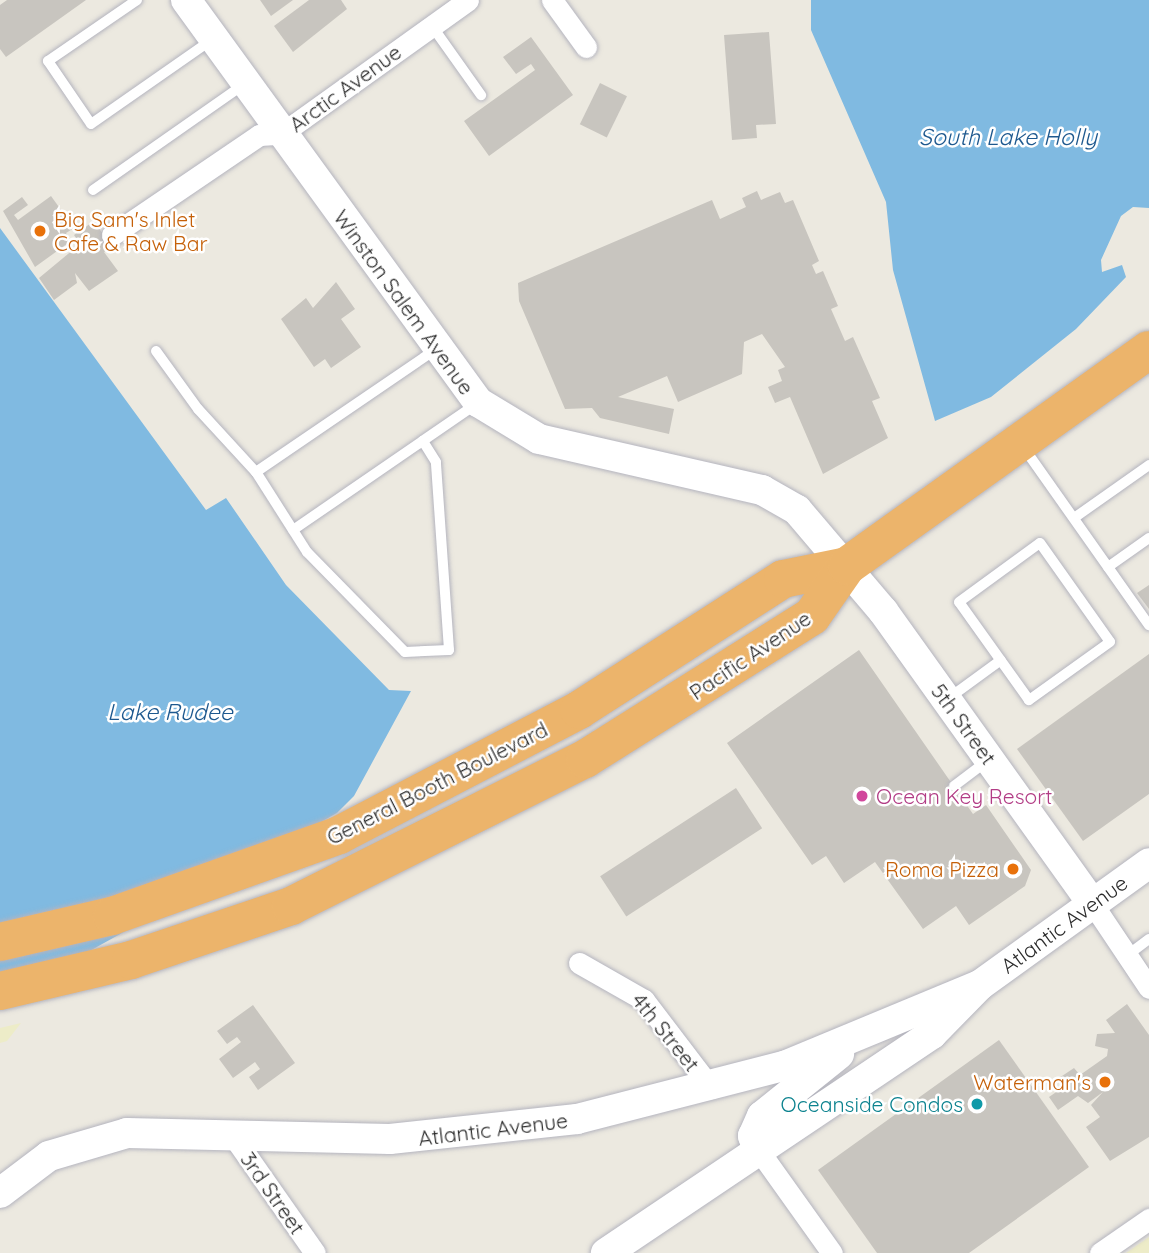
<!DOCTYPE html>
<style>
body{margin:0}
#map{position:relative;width:1149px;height:1253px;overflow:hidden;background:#ece9e0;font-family:Quicksand,sans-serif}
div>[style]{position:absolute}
.sand>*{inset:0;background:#edecc8}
.water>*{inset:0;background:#80bae1}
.building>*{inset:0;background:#c8c5bf;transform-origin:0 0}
.roads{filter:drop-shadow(0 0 2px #b4b4be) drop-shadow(0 0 2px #b4b4be)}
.lane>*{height:10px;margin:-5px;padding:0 5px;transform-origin:5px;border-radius:5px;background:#fff}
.street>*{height:21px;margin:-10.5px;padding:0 10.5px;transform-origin:10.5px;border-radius:10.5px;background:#fff}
.secondary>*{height:30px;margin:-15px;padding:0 15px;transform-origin:15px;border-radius:15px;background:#fff}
.highway>*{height:38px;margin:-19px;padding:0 19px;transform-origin:19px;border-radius:19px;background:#ecb46b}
.dots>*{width:19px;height:19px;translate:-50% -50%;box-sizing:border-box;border:4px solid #fff;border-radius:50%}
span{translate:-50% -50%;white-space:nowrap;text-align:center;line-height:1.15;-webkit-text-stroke:5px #fff;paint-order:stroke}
.street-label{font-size:21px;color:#2c2c2c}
.food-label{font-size:21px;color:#c56008}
.left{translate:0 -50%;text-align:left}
.right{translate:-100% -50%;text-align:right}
.hotel-label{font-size:21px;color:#b23c85}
.culture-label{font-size:21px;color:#0d838f}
.water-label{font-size:23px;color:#1e598f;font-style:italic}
</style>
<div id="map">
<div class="sand">
<div style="clip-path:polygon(21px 1023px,7px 1041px,0 1043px,0 1028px)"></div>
<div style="clip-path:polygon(1149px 1237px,1149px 1253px,1126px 1253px)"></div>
</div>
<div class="water">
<div style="clip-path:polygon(811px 0,1149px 0,1149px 208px,1133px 207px,1121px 216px,1101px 260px,1102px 272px,1122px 265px,1126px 277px,1076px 329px,991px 397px,935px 421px,893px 270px,886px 202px,811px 30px)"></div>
<div style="clip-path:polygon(0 228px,206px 510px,226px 498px,286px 585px,389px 690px,411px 691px,354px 796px,337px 813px,0 1001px)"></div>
</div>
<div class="building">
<div style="clip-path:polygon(7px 0,86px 0,6px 57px,0 49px,0 5px)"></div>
<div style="clip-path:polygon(260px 0,293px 0,271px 16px)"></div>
<div style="clip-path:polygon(309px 0,341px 0,347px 9px,293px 52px,274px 26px)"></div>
<div style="clip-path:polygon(769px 32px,776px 124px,756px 125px,757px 138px,732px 140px,724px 35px)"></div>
<div style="clip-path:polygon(531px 37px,573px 95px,489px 156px,464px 121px,535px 70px,531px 64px,516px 74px,503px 57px)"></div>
<div style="left:600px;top:83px;width:30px;height:46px;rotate:26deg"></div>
<div style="clip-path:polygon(757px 191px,761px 200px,780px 192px,785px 203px,793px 200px,819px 261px,812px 265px,816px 274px,823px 271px,838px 306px,831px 309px,845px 341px,853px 337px,880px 398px,872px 401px,888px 438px,823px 474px,790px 397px,775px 403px,768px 387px,782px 381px,778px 370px,785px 367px,762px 334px,744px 342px,742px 374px,678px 402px,667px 376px,618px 397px,674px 409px,669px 434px,600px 418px,592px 408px,565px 409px,519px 301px,518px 283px,712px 200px,720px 219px,746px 207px,742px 198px)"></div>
<div style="clip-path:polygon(51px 196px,74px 228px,66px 233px,71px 241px,35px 267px,3px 211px,22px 197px,28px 205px,14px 215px,18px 220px)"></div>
<div style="clip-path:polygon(94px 221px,112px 247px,104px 252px,118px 271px,89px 291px,75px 273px,77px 283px,54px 300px,39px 278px,80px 244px,74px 235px)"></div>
<div style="clip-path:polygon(336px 282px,355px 309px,341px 319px,361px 347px,331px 368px,325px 359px,314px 367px,281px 319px,306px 298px,313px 308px)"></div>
<div style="clip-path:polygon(1149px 585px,1149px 609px,1137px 593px)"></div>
<div style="clip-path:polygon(859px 650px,973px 814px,986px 805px,1031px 870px,1025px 886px,969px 925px,956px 906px,923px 929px,875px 862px,844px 883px,826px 856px,812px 865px,727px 743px)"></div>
<div style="clip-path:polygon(1149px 654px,1149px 794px,1083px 841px,1017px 749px)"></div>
<div style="left:736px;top:788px;width:48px;height:162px;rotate:57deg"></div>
<div style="clip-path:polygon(1127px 1004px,1149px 1035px,1149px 1137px,1110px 1161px,1086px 1127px,1100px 1117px,1091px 1105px,1103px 1092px,1088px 1103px,1078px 1096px,1058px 1110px,1049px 1097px,1065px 1086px,1059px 1078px,1074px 1068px,1080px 1075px,1107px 1056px,1108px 1049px,1095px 1046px,1097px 1034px,1115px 1033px,1106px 1020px)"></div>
<div style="clip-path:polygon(253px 1005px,295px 1063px,258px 1090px,249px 1077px,260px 1069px,255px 1062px,233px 1078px,219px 1059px,241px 1042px,237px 1037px,227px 1044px,217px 1031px)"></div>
<div style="clip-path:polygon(999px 1040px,1089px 1167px,969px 1253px,877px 1253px,818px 1170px)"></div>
</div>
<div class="roads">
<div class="lane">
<div style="left:137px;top:0;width:108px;rotate:145.6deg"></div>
<div style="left:48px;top:61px;width:76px;rotate:55.7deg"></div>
<div style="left:91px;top:124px;width:149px;rotate:-34.9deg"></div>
<div style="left:432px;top:26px;width:85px;rotate:54.6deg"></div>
<div style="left:93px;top:190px;width:187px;rotate:-35deg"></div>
<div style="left:156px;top:351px;width:72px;rotate:54.1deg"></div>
<div style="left:198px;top:409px;width:86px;rotate:47.4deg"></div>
<div style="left:256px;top:472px;width:95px;rotate:57.5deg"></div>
<div style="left:307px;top:552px;width:140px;rotate:45.6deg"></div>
<div style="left:405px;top:652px;width:44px;rotate:-2.6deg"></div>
<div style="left:449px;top:650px;width:188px;rotate:-94deg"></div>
<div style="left:436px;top:462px;width:25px;rotate:-122deg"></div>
<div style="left:1024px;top:448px;width:217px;rotate:54.8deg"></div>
<div style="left:256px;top:472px;width:217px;rotate:-34.3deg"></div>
<div style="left:1074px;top:518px;width:92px;rotate:-35.2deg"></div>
<div style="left:293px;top:530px;width:224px;rotate:-34.5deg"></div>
<div style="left:1040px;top:543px;width:121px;rotate:54.7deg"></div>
<div style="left:1110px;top:642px;width:100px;rotate:144.4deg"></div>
<div style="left:1029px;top:700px;width:120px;rotate:-125.5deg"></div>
<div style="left:959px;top:602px;width:100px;rotate:-36.1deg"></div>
<div style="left:1108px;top:567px;width:50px;rotate:-35.3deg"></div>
<div style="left:949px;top:698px;width:64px;rotate:-36.2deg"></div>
<div style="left:954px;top:786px;width:41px;rotate:-37.1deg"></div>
<div style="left:1129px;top:954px;width:25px;rotate:-37deg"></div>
</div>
<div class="street">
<div style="left:552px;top:0;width:58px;rotate:54.1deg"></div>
<div style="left:112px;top:235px;width:178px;rotate:-34.2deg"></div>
<div style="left:259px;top:135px;width:22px;rotate:-3deg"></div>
<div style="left:281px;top:134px;width:230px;rotate:-35.6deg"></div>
<div style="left:1092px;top:903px;width:102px;rotate:56.2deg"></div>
<div style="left:579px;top:963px;width:75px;rotate:29.6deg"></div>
<div style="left:644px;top:1000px;width:111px;rotate:52.7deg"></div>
<div style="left:231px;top:1133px;width:146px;rotate:55deg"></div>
<div style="left:757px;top:1148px;width:129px;rotate:54.5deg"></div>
<div style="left:1100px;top:1253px;width:60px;rotate:-34.8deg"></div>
</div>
<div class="secondary">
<div style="left:186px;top:0;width:497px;rotate:54deg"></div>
<div style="left:478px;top:402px;width:71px;rotate:31.2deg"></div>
<div style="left:539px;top:439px;width:229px;rotate:12.9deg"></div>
<div style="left:762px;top:490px;width:40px;rotate:29.7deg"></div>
<div style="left:797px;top:510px;width:133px;rotate:49.6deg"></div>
<div style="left:883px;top:611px;width:359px;rotate:54.4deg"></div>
<div style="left:980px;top:985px;width:208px;rotate:-35.8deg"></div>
<div style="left:757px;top:1148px;width:13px;rotate:-108deg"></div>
<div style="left:753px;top:1136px;width:22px;rotate:-66deg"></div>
<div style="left:762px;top:1116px;width:99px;rotate:-38.8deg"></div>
<div style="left:0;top:1193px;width:61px;rotate:-37.1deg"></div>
<div style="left:49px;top:1156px;width:81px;rotate:-16.4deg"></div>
<div style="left:127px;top:1133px;width:263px;rotate:1.3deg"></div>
<div style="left:390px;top:1139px;width:188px;rotate:-6.1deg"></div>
<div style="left:577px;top:1119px;width:214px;rotate:-14.4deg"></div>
<div style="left:784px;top:1066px;width:212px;rotate:-22.5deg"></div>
<div style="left:980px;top:985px;width:69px;rotate:134.4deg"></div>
<div style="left:932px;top:1034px;width:393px;rotate:146.1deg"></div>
</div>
<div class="highway">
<div style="left:0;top:942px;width:115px;rotate:-13.1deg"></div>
<div style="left:112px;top:916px;width:241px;rotate:-19.6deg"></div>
<div style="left:339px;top:835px;width:271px;rotate:-27.5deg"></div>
<div style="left:579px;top:710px;width:242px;rotate:-32.7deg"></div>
<div style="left:783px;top:579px;width:65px;rotate:-11.5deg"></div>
<div style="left:0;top:991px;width:135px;rotate:-13.3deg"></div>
<div style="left:131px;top:960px;width:169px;rotate:-18.6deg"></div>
<div style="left:291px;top:906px;width:329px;rotate:-26.6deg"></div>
<div style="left:585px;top:759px;width:268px;rotate:-32.2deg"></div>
<div style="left:812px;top:616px;width:61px;rotate:-55deg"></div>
<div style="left:847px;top:566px;width:371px;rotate:-35.6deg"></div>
</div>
</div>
<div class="dots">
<div style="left:40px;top:231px;background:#e8710a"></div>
<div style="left:862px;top:796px;background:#d1479c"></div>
<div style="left:1013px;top:869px;background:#e8710a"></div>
<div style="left:1105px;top:1082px;background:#e8710a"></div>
<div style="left:977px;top:1104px;background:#0f9aa8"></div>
</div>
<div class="street-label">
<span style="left:345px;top:88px;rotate:-36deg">Arctic Avenue</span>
<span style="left:404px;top:302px;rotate:54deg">Winston Salem Avenue</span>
<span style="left:750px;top:655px;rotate:-34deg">Pacific Avenue</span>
<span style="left:964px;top:724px;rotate:54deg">5th Street</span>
<span style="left:437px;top:783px;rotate:-27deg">General Booth Boulevard</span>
<span style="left:1064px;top:924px;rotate:-36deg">Atlantic Avenue</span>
<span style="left:666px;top:1032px;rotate:51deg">4th Street</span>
<span style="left:493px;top:1129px;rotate:-7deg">Atlantic Avenue</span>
<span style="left:273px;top:1193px;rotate:55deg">3rd Street</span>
</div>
<div class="food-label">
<span class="left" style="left:54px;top:231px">Big Sam's Inlet<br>Cafe &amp; Raw Bar</span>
<span class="right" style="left:999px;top:869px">Roma Pizza</span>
<span class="right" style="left:1091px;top:1082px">Waterman's</span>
</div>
<div class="hotel-label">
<span class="left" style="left:876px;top:796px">Ocean Key Resort</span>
</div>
<div class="culture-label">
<span class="right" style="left:963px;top:1104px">Oceanside Condos</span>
</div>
<div class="water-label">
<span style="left:1008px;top:137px">South Lake Holly</span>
<span style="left:170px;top:712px">Lake Rudee</span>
</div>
</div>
